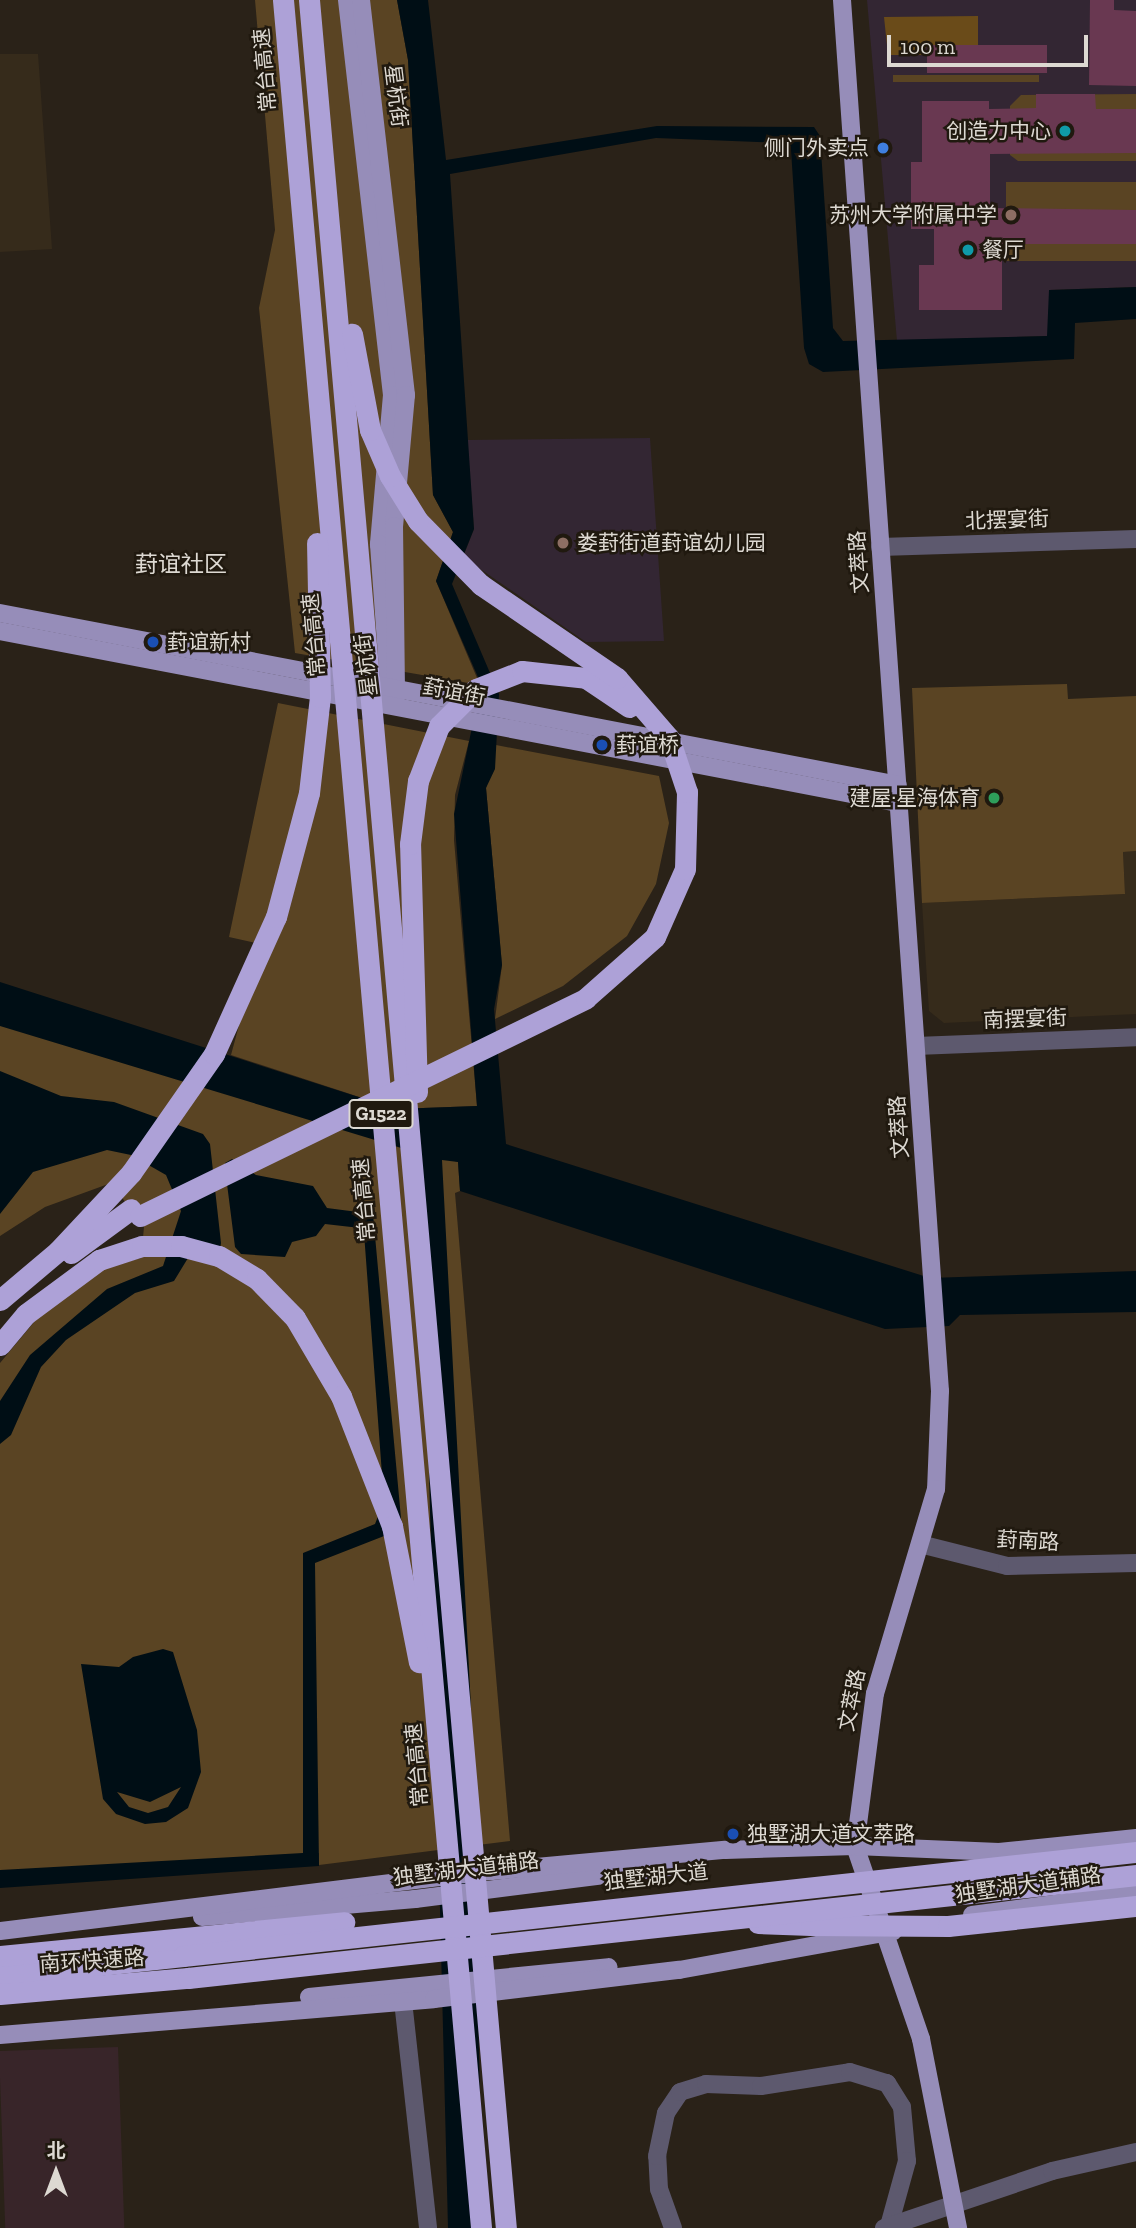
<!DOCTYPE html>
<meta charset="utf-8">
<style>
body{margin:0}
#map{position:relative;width:1136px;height:2228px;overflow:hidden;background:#2a2218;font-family:"Zilla Slab","Noto Sans SC",serif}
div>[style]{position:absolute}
.built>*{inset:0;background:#362b1b}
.industrial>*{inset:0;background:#382529;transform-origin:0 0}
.education>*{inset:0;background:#332633}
.green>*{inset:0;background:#5a4423;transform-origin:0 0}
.forest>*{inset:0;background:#6a4b19}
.water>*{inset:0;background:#000e15}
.building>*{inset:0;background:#693851;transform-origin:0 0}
.minor>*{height:18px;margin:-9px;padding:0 9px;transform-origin:9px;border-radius:9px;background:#5d596e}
.major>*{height:18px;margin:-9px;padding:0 9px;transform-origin:9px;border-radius:9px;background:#968db9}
.highway>*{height:21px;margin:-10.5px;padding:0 10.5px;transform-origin:10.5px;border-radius:10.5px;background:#ada1d7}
.highway-bridge>*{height:21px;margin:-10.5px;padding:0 10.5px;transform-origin:10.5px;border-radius:10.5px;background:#ada1d7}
.dots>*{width:19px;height:19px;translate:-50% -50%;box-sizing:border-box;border:4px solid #20190f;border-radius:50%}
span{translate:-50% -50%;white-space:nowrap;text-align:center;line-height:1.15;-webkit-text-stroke:5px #20190f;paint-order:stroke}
.shield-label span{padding:2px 5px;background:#20190f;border:2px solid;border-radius:5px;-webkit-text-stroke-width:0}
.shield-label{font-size:19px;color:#ddd9d2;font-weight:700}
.street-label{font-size:21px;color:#ddd9d2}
.poi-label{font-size:21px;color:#ddd9d2}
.right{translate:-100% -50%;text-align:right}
.left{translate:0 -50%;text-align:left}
.neighbourhood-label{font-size:23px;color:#ddd9d2}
.north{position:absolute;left:21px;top:2137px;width:70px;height:70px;-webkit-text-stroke:5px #20190f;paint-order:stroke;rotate:0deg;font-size:19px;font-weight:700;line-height:28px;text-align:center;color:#ddd9d2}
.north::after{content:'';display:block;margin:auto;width:24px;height:32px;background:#ddd9d2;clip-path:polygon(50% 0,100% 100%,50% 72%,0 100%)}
.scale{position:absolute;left:887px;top:35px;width:201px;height:32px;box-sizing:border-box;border:4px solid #ddd9d2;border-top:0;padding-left:9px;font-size:21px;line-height:24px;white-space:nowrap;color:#ddd9d2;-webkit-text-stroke:5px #20190f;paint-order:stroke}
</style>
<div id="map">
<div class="built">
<div style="clip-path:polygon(0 54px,38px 54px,52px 249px,0 252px)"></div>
<div style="clip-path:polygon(1136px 851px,1136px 1014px,944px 1023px,929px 1011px,922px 903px,1125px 894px,1123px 852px)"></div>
</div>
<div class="industrial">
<div style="left:118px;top:2047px;width:181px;height:119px;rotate:88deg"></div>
</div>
<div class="education">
<div style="clip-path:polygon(867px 0,1136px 0,1136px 287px,1050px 290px,1048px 336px,897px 341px)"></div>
<div style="clip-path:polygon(650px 438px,664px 641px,586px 642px,463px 557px,474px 529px,467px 440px)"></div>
</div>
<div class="green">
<div style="clip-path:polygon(255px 0,397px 0,408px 60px,433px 495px,453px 532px,436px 581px,480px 685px,295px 653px,259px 308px,275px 230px)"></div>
<div style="left:1039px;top:75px;width:7px;height:146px;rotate:90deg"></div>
<div style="clip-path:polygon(1136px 94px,1136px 161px,1018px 161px,1010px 155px,1010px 106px,1021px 95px)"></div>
<div style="left:1006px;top:182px;width:130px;height:79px"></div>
<div style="clip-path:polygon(1067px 684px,1068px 699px,1136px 696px,1136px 851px,1123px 852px,1125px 894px,922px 903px,912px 688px)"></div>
<div style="clip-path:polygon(278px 703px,469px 741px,455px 795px,454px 840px,477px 1106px,396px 1109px,231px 1055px,261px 944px,229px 937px)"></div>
<div style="clip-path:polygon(496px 745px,659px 776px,669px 823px,656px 884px,627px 936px,563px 986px,495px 1019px,502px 965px,486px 788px)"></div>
<div style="clip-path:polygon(0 1025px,458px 1162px,460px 1191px,455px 1193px,510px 1841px,319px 1865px,319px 1853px,0 1872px,0 1363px,40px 1315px,87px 1273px,141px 1258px,144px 1227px,111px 1183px,45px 1207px,0 1236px)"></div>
</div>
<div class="forest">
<div style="clip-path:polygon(978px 16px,978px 45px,927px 45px,922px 55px,888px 55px,884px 17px)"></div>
</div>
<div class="water">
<div style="clip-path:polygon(397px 0,428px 0,446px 160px,657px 126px,814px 127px,820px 136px,833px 328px,843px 341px,1047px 336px,1049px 290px,1136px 287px,1136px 319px,1075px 323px,1074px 359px,823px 372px,809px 364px,804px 348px,791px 150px,785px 143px,656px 138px,450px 174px,474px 529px,452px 584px,499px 694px,495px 769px,486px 788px,502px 965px,494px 1009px,506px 1144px,930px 1278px,1136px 1271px,1136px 1312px,960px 1315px,949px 1326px,885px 1329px,460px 1191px,458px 1162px,442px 1160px,471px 1707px,483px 2228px,448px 2228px,421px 1154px,0 1026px,0 982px,396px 1109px,477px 1106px,454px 814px,481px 684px,436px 581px,453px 532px,433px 495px,408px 60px)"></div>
<div style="clip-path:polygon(0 1071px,61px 1096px,114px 1102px,203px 1134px,210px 1144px,221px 1243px,220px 1249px,188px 1258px,174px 1281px,135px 1293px,66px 1340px,41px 1367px,11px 1435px,0 1444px,0 1401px,30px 1355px,107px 1289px,163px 1266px,181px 1211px,166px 1175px,131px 1155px,107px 1150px,33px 1172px,0 1214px)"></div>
<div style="clip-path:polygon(232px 1159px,256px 1175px,313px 1186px,327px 1208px,373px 1214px,402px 1529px,315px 1563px,319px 1866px,0 1888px,0 1870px,303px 1853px,303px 1553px,375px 1524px,384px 1501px,364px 1233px,360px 1228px,325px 1224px,316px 1236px,292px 1242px,285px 1257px,241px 1254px,235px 1247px,226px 1176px,225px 1163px)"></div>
<div style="clip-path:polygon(evenodd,163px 1649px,173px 1652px,197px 1730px,201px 1772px,188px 1808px,166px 1822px,145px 1824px,116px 1814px,103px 1799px,81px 1664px,119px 1667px,133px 1657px,163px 1649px,181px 1787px,168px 1807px,148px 1813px,129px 1807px,117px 1792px,150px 1802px,181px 1787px)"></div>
</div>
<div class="building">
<div style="clip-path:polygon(1090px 0,1114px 0,1114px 10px,1136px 11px,1136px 86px,1089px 85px)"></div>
<div style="left:927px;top:45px;width:120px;height:28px"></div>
<div style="clip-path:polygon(1036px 94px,1095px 94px,1096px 109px,1136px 109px,1136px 153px,990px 154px,990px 208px,1136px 210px,1136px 244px,1002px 244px,1002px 310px,919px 310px,919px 265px,934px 265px,934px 229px,911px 229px,911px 162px,922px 162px,922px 101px,989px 101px,989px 109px,1036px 108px)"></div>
</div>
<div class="minor">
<div style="left:880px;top:547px;width:256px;rotate:-1.8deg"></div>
<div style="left:916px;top:1046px;width:220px;rotate:-2.3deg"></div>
<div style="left:920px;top:1544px;width:90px;rotate:14.2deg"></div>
<div style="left:1007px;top:1566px;width:129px;rotate:-1.3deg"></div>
<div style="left:403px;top:2001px;width:228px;rotate:83.7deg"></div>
<div style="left:673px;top:2228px;width:41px;rotate:-109.7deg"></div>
<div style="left:659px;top:2189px;width:33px;rotate:-93deg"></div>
<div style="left:657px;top:2156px;width:44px;rotate:-78.2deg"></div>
<div style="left:666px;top:2113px;width:25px;rotate:-56deg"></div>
<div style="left:680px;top:2092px;width:27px;rotate:-17deg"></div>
<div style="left:706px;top:2084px;width:55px;rotate:2.1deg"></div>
<div style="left:761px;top:2086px;width:90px;rotate:-8.9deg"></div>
<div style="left:850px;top:2072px;width:39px;rotate:17deg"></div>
<div style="left:887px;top:2083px;width:28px;rotate:58deg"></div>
<div style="left:902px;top:2107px;width:54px;rotate:84.7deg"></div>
<div style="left:907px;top:2161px;width:67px;rotate:105.5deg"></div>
<div style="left:884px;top:2228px;width:177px;rotate:-18.7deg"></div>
<div style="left:1052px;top:2171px;width:86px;rotate:-12.7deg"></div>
</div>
<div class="major">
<div style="left:347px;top:0;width:398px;rotate:83.5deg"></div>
<div style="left:392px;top:395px;width:150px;rotate:95deg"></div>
<div style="left:379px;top:544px;width:152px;rotate:85.9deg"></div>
<div style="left:361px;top:0;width:398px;rotate:83.5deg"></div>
<div style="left:406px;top:395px;width:132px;rotate:95.2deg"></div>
<div style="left:394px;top:526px;width:171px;rotate:89.3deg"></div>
<div style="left:842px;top:0;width:1394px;rotate:85.97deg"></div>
<div style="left:940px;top:1391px;width:98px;rotate:92.3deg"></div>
<div style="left:936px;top:1489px;width:213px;rotate:106.6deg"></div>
<div style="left:875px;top:1693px;width:154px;rotate:97.4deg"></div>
<div style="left:855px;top:1846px;width:204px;rotate:71.1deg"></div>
<div style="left:921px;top:2039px;width:193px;rotate:78.9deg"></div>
<div style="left:0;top:613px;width:914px;rotate:10.84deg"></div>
<div style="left:0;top:631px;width:914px;rotate:10.84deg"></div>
<div style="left:972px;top:1915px;width:165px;rotate:-7.6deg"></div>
<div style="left:202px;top:1917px;width:214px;rotate:-4.8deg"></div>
<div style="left:415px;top:1899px;width:255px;rotate:-7.2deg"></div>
<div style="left:0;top:1931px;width:496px;rotate:-7deg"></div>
<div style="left:492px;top:1871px;width:234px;rotate:-5.2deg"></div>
<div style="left:725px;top:1850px;width:130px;rotate:-1.8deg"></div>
<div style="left:855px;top:1846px;width:144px;rotate:2.4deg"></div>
<div style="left:999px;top:1852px;width:138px;rotate:-5.8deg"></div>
<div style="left:309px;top:1997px;width:301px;rotate:-5.7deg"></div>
<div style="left:0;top:2035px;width:435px;rotate:-4.7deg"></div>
<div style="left:434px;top:1999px;width:247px;rotate:-6.8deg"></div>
<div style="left:679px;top:1970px;width:218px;rotate:-10.3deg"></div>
</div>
<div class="highway">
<div style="left:71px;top:1253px;width:74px;rotate:-36.3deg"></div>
<div style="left:0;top:1300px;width:76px;rotate:-40.2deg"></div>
<div style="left:58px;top:1251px;width:107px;rotate:-46.9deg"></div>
<div style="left:131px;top:1173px;width:145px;rotate:-55.1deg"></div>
<div style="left:0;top:1345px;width:40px;rotate:-50deg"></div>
<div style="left:26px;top:1314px;width:91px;rotate:-36.5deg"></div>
<div style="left:99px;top:1260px;width:45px;rotate:-18deg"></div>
<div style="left:142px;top:1246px;width:39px"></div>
<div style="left:181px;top:1246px;width:39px;rotate:15deg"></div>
<div style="left:219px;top:1256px;width:44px;rotate:31.2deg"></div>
<div style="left:257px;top:1279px;width:54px;rotate:45.7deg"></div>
<div style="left:295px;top:1318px;width:91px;rotate:59.5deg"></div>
<div style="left:758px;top:1923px;width:53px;rotate:2.2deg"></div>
<div style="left:0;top:1976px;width:184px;rotate:-6.2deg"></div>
<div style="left:0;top:1994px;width:189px;rotate:-4.9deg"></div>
</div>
<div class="highway-bridge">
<div style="left:283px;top:0;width:2237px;rotate:84.92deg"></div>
<div style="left:309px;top:0;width:2237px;rotate:84.95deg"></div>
<div style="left:214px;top:1054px;width:150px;rotate:-65.7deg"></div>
<div style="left:276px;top:917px;width:128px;rotate:-75.1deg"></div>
<div style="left:309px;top:793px;width:97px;rotate:-83.5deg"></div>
<div style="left:320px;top:697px;width:154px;rotate:-91.1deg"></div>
<div style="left:417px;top:1092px;width:248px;rotate:-91.6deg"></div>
<div style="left:410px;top:844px;width:64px;rotate:-82.8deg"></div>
<div style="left:418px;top:781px;width:59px;rotate:-69.1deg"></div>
<div style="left:439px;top:726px;width:52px;rotate:-45deg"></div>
<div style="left:476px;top:689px;width:49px;rotate:-21.4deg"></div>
<div style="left:522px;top:671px;width:64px;rotate:6.2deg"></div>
<div style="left:586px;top:678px;width:52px;rotate:34deg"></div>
<div style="left:140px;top:1216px;width:496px;rotate:-26deg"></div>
<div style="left:586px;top:998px;width:92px;rotate:-41.5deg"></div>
<div style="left:655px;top:937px;width:74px;rotate:-66.2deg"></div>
<div style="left:685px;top:869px;width:77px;rotate:-88.5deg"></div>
<div style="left:687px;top:792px;width:57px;rotate:-108.4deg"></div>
<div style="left:669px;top:738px;width:79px;rotate:-130.9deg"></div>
<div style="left:617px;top:678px;width:165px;rotate:-145.6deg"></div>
<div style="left:481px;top:585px;width:90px;rotate:-134.5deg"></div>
<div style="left:418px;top:521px;width:53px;rotate:-121.9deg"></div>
<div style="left:390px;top:476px;width:50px;rotate:-113.5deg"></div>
<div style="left:370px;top:430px;width:98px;rotate:-100.6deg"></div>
<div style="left:341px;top:1396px;width:140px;rotate:68.6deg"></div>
<div style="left:392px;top:1526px;width:139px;rotate:78.8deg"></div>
<div style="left:811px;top:1925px;width:137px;rotate:0.4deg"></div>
<div style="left:948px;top:1926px;width:189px;rotate:-6.1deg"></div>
<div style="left:0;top:1956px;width:346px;rotate:-5.6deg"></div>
<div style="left:183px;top:1956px;width:959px;rotate:-6.23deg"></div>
<div style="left:188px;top:1978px;width:954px;rotate:-6.2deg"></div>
</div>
<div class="dots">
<div style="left:1065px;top:131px;background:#0f9aa8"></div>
<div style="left:883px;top:148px;background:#3f7fe0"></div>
<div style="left:1011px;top:215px;background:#8d6e63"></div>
<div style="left:968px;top:250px;background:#0f9aa8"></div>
<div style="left:563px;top:543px;background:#8d6e63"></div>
<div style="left:153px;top:642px;background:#1a4fb4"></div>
<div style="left:602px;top:745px;background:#1a4fb4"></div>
<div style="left:994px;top:798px;background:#2e9e5b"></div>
<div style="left:733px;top:1834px;background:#1a4fb4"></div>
</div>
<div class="shield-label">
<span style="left:381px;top:1114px">G1522</span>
</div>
<div class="street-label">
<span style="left:265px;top:70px;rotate:-95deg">常台高速</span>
<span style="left:396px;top:96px;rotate:83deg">星杭街</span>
<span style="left:1007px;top:520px;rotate:-2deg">北摆宴街</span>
<span style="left:859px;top:562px;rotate:-94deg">文萃路</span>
<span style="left:314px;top:635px;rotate:-95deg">常台高速</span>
<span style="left:366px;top:665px;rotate:-97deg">星杭街</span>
<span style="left:454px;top:692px;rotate:11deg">葑谊街</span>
<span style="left:1025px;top:1019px;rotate:-2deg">南摆宴街</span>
<span style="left:899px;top:1127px;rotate:-94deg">文萃路</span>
<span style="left:364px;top:1200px;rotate:-95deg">常台高速</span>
<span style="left:1028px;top:1541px;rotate:3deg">葑南路</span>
<span style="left:852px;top:1700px;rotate:-79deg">文萃路</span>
<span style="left:417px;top:1765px;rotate:-95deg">常台高速</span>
<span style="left:466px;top:1869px;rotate:-7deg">独墅湖大道辅路</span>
<span style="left:656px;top:1877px;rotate:-6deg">独墅湖大道</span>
<span style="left:1028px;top:1885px;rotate:-8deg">独墅湖大道辅路</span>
<span style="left:92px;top:1961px;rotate:-4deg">南环快速路</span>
</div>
<div class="poi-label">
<span class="right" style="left:1051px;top:131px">创造力中心</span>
<span class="right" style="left:869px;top:148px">侧门外卖点</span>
<span class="right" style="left:997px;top:215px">苏州大学附属中学</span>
<span class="left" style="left:982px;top:250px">餐厅</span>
<span class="left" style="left:577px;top:543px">娄葑街道葑谊幼儿园</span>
<span class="left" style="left:167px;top:642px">葑谊新村</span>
<span class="left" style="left:616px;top:745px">葑谊桥</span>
<span class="right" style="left:980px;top:798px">建屋·星海体育</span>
<span class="left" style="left:747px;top:1834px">独墅湖大道文萃路</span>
</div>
<div class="neighbourhood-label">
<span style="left:181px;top:564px">葑谊社区</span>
</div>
<div class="north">北</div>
<div class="scale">100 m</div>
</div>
